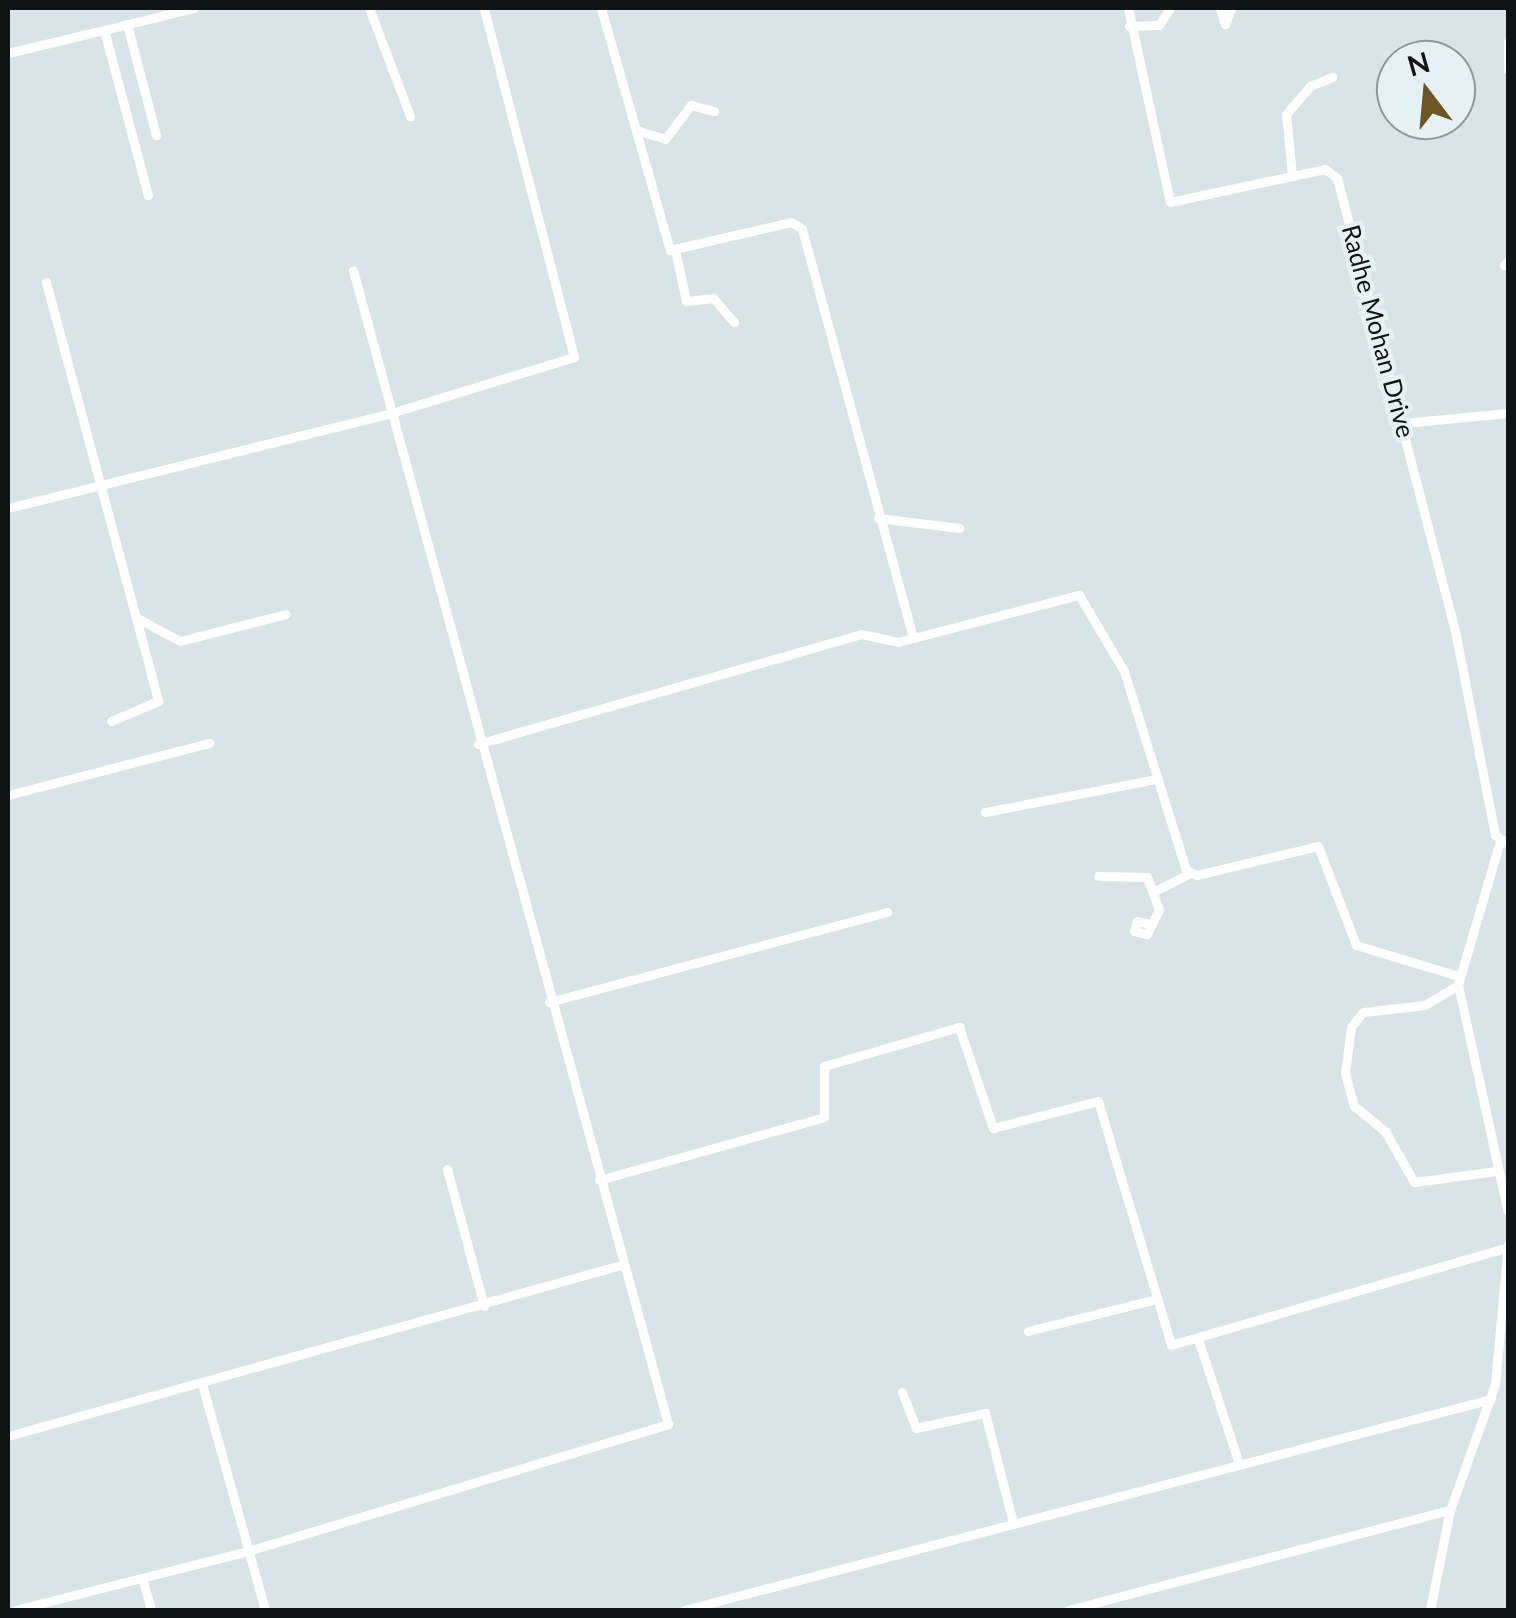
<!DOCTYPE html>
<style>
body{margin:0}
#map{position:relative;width:1516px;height:1618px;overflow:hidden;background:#d7e4e8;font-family:Lato,sans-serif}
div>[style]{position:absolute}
.minor>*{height:9px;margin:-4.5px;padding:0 4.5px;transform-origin:4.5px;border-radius:4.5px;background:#fff}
span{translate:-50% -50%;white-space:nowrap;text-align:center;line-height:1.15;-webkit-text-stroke:9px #e4f1f5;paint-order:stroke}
.street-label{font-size:25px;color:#0f1415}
.frame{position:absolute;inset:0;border:10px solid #0f1415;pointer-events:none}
.north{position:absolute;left:1376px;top:40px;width:100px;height:100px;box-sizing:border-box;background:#e4f1f5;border:2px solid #8f999b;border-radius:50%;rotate:344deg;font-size:28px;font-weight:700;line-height:40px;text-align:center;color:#0f1415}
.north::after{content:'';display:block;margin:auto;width:35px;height:45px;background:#6d5626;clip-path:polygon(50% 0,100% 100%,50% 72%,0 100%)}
</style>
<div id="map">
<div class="minor">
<div style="left:369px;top:8px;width:116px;rotate:69.2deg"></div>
<div style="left:601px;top:8px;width:252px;rotate:74.1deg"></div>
<div style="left:670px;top:250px;width:124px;rotate:-13deg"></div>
<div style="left:791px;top:222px;width:13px;rotate:32deg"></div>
<div style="left:802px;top:229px;width:424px;rotate:74.8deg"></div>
<div style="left:1128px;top:8px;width:198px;rotate:77.8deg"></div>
<div style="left:1170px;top:202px;width:158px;rotate:-12deg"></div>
<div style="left:1325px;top:169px;width:15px;rotate:37deg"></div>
<div style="left:1337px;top:178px;width:473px;rotate:75.4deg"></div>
<div style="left:1456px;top:636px;width:203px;rotate:78.9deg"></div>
<div style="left:1495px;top:835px;width:16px;rotate:35deg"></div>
<div style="left:1220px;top:8px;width:17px;rotate:73deg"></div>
<div style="left:1225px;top:24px;width:17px;rotate:-69deg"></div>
<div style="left:127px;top:24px;width:115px;rotate:75.4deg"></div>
<div style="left:1129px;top:26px;width:30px;rotate:-2deg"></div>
<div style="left:1159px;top:25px;width:20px;rotate:-57deg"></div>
<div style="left:104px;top:30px;width:93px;rotate:-13.7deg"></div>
<div style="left:8px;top:53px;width:99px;rotate:-13.5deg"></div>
<div style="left:104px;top:30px;width:171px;rotate:75.1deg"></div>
<div style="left:1508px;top:70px;width:28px;rotate:-90deg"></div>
<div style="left:636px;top:130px;width:30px;rotate:17deg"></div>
<div style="left:665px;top:139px;width:43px;rotate:-52.6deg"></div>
<div style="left:691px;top:105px;width:24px;rotate:15deg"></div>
<div style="left:1292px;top:175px;width:61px;rotate:-95.6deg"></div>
<div style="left:1286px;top:114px;width:37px;rotate:-49deg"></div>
<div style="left:1310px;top:86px;width:24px;rotate:-22deg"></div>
<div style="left:676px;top:254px;width:48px;rotate:78deg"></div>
<div style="left:686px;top:301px;width:27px;rotate:-6deg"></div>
<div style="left:713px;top:298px;width:32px;rotate:49deg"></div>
<div style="left:1504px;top:265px;width:6px;rotate:-45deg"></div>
<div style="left:46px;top:282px;width:434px;rotate:75deg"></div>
<div style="left:158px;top:701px;width:51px;rotate:156.9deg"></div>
<div style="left:1404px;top:423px;width:104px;rotate:-5.5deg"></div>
<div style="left:8px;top:508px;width:395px;rotate:-13.9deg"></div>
<div style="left:391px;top:413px;width:191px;rotate:-17deg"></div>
<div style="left:574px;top:357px;width:360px;rotate:-104.5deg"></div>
<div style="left:878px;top:518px;width:82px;rotate:7deg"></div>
<div style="left:139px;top:619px;width:47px;rotate:28.2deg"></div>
<div style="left:180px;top:641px;width:109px;rotate:-14.3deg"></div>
<div style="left:478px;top:744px;width:398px;rotate:-16deg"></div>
<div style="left:861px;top:634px;width:38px;rotate:12deg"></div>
<div style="left:898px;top:642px;width:187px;rotate:-14.6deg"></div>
<div style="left:1079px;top:595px;width:88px;rotate:59.4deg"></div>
<div style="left:1124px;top:671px;width:208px;rotate:72.7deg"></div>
<div style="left:1186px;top:870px;width:12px;rotate:24deg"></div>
<div style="left:1197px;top:875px;width:124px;rotate:-13.5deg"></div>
<div style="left:1318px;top:846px;width:106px;rotate:69deg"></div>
<div style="left:1356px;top:945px;width:108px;rotate:16.8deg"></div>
<div style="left:8px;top:795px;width:208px;rotate:-14.5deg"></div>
<div style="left:985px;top:812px;width:175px;rotate:-10.9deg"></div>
<div style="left:1500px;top:841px;width:150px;rotate:106.3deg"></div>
<div style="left:1458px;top:985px;width:232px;rotate:77.6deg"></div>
<div style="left:1098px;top:876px;width:49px;rotate:1.2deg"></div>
<div style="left:1147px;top:877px;width:35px;rotate:70deg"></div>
<div style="left:1159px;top:910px;width:27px;rotate:117deg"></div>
<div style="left:1147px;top:934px;width:13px;rotate:-167deg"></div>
<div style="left:1134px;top:931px;width:10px;rotate:-73deg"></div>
<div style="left:1137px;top:921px;width:14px;rotate:12deg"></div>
<div style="left:1157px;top:890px;width:38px;rotate:-27deg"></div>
<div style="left:1458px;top:985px;width:39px;rotate:149deg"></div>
<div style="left:1425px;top:1005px;width:62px;rotate:173.6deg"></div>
<div style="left:1363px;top:1012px;width:19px;rotate:129deg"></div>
<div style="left:1351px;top:1027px;width:46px;rotate:97.4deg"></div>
<div style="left:1345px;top:1073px;width:34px;rotate:75deg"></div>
<div style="left:1354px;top:1106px;width:40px;rotate:39deg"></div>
<div style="left:1385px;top:1131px;width:59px;rotate:60.4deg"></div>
<div style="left:1414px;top:1182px;width:83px;rotate:-7.6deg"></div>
<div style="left:549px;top:1002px;width:350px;rotate:-14.9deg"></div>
<div style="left:447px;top:1169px;width:142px;rotate:74.9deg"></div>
<div style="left:599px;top:1180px;width:234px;rotate:-15.6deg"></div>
<div style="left:824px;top:1117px;width:51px;rotate:-90deg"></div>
<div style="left:824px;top:1066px;width:141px;rotate:-16.1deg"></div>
<div style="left:959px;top:1027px;width:107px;rotate:71.4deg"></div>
<div style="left:993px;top:1128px;width:108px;rotate:-14.4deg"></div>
<div style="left:1098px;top:1101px;width:255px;rotate:73.3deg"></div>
<div style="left:1171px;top:1345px;width:351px;rotate:-16.2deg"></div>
<div style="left:1028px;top:1331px;width:132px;rotate:-14deg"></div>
<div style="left:1198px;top:1339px;width:128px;rotate:71.8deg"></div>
<div style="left:202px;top:1384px;width:235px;rotate:74.4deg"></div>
<div style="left:902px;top:1392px;width:39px;rotate:69deg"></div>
<div style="left:916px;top:1428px;width:71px;rotate:-12.3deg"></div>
<div style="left:985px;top:1413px;width:114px;rotate:75.7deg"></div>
<div style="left:8px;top:1436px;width:636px;rotate:-15.59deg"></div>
<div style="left:142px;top:1578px;width:33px;rotate:74deg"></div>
<div style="left:15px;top:1610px;width:240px;rotate:-14.2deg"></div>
<div style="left:248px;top:1551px;width:439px;rotate:-16.8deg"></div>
<div style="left:668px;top:1424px;width:1196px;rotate:-105.27deg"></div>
<div style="left:684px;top:1610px;width:834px;rotate:-14.65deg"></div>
<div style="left:1068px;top:1610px;width:395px;rotate:-14.7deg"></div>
<div style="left:1430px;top:1610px;width:102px;rotate:-78.7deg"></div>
<div style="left:1450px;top:1510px;width:134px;rotate:-70.3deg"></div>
<div style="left:1495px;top:1384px;width:140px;rotate:-84.7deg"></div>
</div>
<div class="street-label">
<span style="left:1379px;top:331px;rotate:75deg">Radhe Mohan Drive</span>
</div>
<div class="frame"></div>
<div class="north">N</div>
</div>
